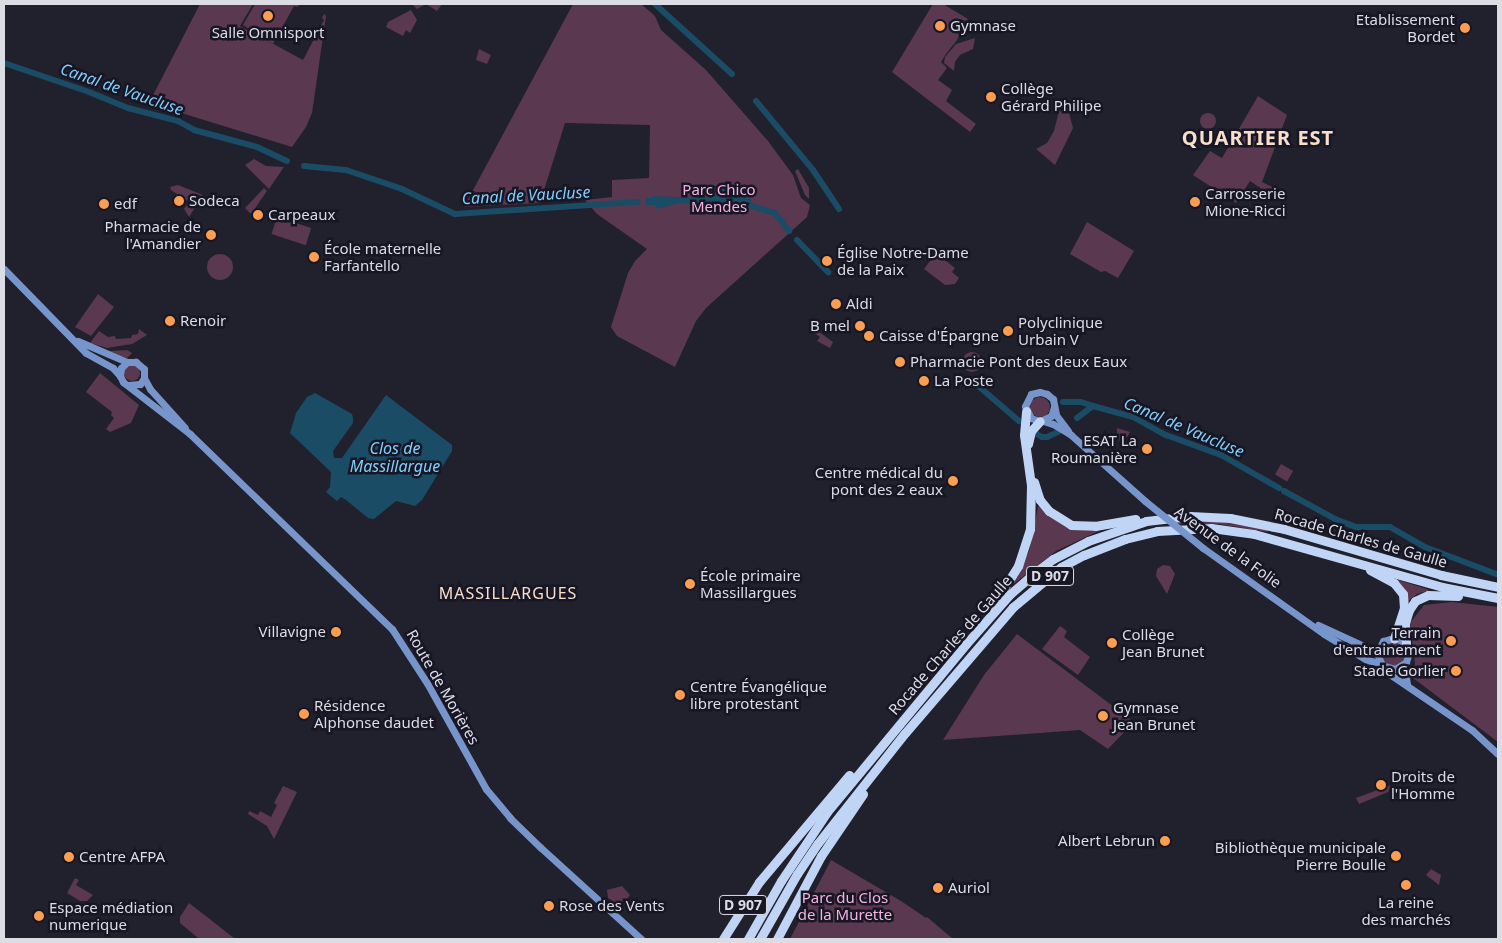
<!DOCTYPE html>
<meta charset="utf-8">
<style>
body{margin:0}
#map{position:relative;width:1502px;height:943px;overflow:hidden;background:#21202d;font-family:"Noto Sans",sans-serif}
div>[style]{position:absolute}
.green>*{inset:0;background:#5a384f;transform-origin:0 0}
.round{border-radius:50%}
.water>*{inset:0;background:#1b4c66;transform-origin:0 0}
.canal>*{height:6px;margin:-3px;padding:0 3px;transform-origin:3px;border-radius:3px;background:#1b4c66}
.secondary>*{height:7px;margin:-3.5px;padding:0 3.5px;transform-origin:3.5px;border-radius:3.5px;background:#7795cb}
.highway>*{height:9px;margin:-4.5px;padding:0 4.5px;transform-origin:4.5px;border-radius:4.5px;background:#c0d4f5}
.secondary-bridge>*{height:7px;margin:-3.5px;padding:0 3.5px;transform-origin:3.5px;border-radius:3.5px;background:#7795cb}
.dots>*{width:14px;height:14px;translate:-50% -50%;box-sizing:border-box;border:2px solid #171624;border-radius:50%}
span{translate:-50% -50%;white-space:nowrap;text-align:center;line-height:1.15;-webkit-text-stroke:5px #171624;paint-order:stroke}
.shield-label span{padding:1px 4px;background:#171624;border:1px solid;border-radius:4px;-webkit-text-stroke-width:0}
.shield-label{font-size:14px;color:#dcdce5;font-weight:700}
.poi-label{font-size:15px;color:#dcdce5}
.right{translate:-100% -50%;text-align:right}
.left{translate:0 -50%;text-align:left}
.park-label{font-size:15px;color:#f6b2e0}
.street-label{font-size:15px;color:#dcdce5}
.water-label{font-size:16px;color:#82cefa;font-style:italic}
.neighbourhood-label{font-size:16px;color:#f9deca;letter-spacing:1px}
.district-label{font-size:20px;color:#f9deca;font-weight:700;letter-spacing:1px}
.frame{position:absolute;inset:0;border:5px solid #dcdce5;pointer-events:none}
</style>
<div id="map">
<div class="green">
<div style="clip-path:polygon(200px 4px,253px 4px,240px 26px,303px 60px,324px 20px,322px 18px,324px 14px,326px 16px,312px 113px,306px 127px,292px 147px,149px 103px)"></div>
<div style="clip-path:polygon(255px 4px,301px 4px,297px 7px,294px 6px,273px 44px,243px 25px)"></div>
<div style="clip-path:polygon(412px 4px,442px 4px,437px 11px,426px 4px,417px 9px)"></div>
<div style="clip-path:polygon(573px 4px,641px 4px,655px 16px,661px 30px,706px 70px,768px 141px,793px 175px,801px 198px,810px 205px,807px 217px,706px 308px,696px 321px,675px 367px,617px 336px,611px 327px,628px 273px,635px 261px,647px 249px,597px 214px,585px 200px,612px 197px,612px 180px,649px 178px,650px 125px,565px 123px,540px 203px,464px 207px)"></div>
<div style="clip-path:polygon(933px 4px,943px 4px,968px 19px,957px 40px,946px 54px,941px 62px,947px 68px,938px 80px,952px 90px,946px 101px,976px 124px,970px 132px,892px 72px)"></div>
<div style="clip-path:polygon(411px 10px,417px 20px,410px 33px,406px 30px,403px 36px,386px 27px,388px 22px)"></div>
<div style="clip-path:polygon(975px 38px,973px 49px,960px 55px,955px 62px,954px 71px,944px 63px,945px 57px,956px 44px)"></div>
<div style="clip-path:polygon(479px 49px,491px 55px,487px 64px,476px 60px)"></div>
<div style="clip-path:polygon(1258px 96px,1287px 115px,1262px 182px,1272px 187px,1271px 195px,1250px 181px,1236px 203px,1193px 175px,1210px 151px,1222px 158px)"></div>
<div style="clip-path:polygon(1059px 111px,1069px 113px,1073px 128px,1055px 165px,1036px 149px,1047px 143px,1054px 131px)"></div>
<div class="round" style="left:1200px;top:113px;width:16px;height:16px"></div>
<div style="clip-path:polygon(254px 159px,266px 166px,284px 167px,269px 189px,245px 165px)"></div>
<div style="clip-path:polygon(798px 169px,809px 188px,809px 199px,805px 195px,795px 171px)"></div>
<div style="clip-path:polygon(178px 185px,203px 195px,189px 217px,184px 209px,189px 202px,171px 190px,170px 187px)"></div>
<div style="clip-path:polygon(264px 188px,267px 191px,251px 214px,245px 208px)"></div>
<div style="left:277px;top:217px;width:36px;height:18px;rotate:18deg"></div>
<div style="clip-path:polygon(1087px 222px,1134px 251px,1118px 278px,1105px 271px,1101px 272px,1070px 254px)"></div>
<div class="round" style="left:207px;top:254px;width:26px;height:26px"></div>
<div style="clip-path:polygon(933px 257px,941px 257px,955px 268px,952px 272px,959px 278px,955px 284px,945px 285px,924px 269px)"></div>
<div style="clip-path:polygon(98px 294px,114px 307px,91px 336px,75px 327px)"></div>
<div style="clip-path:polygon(139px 329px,147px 335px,132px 344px,107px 348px,90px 343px,99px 331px,108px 337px,115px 336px,116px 339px,131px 338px,132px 335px,138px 334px)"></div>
<div style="clip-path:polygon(815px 329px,833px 342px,830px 348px,817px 341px,820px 337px,813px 332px)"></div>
<div style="clip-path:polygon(127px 350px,132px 353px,127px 358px,108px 353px,110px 351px)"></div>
<div class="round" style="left:962px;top:352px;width:20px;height:20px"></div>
<div class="round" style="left:124px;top:365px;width:16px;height:16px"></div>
<div style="clip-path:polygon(100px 373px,139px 405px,131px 423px,110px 432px,106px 429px,114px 418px,111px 415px,112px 412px,86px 392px)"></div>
<div class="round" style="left:1030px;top:397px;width:20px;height:20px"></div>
<div style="clip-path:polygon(1117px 428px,1130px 432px,1123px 443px,1117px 439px)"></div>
<div style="left:1281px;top:464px;width:14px;height:12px;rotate:30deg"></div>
<div style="clip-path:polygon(1039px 502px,1051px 516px,1100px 528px,1101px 530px,1056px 551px,1010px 587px,1029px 551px)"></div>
<div style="clip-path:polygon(1176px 521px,1212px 521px,1268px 529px,1267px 532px,1219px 524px,1179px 524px)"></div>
<div style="clip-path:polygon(1163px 565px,1170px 566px,1175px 574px,1167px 594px,1156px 576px,1157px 569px)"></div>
<div style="clip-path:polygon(1392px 578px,1430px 590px,1417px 594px,1407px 602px)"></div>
<div style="clip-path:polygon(1452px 602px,1498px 607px,1498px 742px,1413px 678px,1415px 664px,1410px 623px,1424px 605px)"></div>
<div style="clip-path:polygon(1060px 626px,1067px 631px,1064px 637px,1090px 657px,1078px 675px,1042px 649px)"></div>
<div style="clip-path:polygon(1017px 634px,1134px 722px,1108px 749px,1080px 730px,943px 740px,984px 675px)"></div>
<div class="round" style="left:1381px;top:642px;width:24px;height:24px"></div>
<div style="clip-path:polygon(1391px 785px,1388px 792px,1359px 804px,1356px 798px)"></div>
<div style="clip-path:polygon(283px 786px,297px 792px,274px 839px,267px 826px,248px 814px,249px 811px,258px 815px,260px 811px,271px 817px,277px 805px,274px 803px)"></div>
<div style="clip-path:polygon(831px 860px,901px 901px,926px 918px,927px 917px,953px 939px,790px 939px)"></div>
<div style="clip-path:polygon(1431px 869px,1441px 875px,1439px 885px,1426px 875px)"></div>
<div style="clip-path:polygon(75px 878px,79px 880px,76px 885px,93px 895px,87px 901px,80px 901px,67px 893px)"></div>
<div style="clip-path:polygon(622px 886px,630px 895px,621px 907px,608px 898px,607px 890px)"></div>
<div style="clip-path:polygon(189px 903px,211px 920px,235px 939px,198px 938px,180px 923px,180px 917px)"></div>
</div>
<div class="water">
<div style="clip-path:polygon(730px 185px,738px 186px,746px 191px,752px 201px,752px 207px,705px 203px,705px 198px)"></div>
<div style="clip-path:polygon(651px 196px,680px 197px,680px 203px,656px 209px,656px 205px,646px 205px,646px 198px,651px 198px)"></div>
<div style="left:684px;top:197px;width:17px;height:6px"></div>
<div style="clip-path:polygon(315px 393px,352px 414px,353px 418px,353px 423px,333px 451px,334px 458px,342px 458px,386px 395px,452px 445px,452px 451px,422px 500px,415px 506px,396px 501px,374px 519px,368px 518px,346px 500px,341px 497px,337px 501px,326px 492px,330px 487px,331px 472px,290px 433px,296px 413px,307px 397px)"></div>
</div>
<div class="canal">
<div style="left:655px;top:4px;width:104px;rotate:42.3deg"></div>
<div style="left:4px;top:63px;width:90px;rotate:18.8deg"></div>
<div style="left:89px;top:92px;width:42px;rotate:22.3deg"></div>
<div style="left:128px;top:108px;width:52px;rotate:14.6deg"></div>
<div style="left:178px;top:121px;width:18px;rotate:29deg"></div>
<div style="left:194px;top:130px;width:65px;rotate:15.1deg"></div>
<div style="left:257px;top:147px;width:33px;rotate:25deg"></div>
<div style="left:756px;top:101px;width:89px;rotate:50.4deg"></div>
<div style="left:813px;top:170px;width:47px;rotate:56.3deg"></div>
<div style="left:304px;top:166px;width:42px;rotate:5.4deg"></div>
<div style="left:346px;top:170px;width:59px;rotate:18.7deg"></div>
<div style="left:402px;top:189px;width:59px;rotate:25.3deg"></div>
<div style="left:455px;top:214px;width:183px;rotate:-3.8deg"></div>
<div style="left:672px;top:200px;width:40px;rotate:1.4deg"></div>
<div style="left:745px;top:204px;width:31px;rotate:17deg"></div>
<div style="left:775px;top:213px;width:23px;rotate:52deg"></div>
<div style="left:797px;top:240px;width:45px;rotate:45.9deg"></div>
<div style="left:976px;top:384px;width:57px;rotate:40.7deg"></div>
<div style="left:1063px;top:402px;width:18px"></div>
<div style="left:1081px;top:402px;width:13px;rotate:18deg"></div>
<div style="left:1077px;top:418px;width:20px;rotate:-37deg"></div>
<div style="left:1093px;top:406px;width:41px;rotate:15.4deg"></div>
<div style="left:1133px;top:417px;width:38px;rotate:29deg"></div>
<div style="left:1166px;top:435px;width:59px;rotate:20deg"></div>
<div style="left:1221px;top:455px;width:67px;rotate:29.6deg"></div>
<div style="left:1035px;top:433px;width:8px;rotate:30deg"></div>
<div style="left:1042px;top:437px;width:5px"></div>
<div style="left:1047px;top:437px;width:12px;rotate:-24deg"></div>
<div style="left:1284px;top:491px;width:58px;rotate:28.8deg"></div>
<div style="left:1335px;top:519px;width:22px;rotate:21deg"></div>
<div style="left:1356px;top:527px;width:34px"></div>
<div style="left:1390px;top:527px;width:40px;rotate:29.7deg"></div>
<div style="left:1425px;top:547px;width:76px;rotate:20.8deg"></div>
</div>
<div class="secondary">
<div style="left:4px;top:269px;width:117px;rotate:45.7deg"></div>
<div style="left:86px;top:353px;width:31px;rotate:29deg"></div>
<div style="left:113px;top:368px;width:11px;rotate:49deg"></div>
<div style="left:78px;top:341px;width:53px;rotate:23.2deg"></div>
<div style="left:144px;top:378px;width:13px;rotate:61deg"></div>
<div style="left:150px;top:389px;width:52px;rotate:48.1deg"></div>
<div style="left:128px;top:385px;width:12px;rotate:-5deg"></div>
<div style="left:140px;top:384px;width:7px;rotate:-56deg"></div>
<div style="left:144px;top:378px;width:9px;rotate:-90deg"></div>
<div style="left:144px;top:369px;width:11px;rotate:-139deg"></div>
<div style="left:136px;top:362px;width:9px;rotate:180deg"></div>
<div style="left:127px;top:362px;width:8px;rotate:135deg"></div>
<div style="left:121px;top:368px;width:8px;rotate:97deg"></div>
<div style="left:120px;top:376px;width:7px;rotate:63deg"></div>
<div style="left:123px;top:382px;width:85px;rotate:37.8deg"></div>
<div style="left:190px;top:434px;width:281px;rotate:44deg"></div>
<div style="left:392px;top:629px;width:64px;rotate:57.1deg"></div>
<div style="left:427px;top:683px;width:121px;rotate:60.9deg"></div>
<div style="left:486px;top:789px;width:38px;rotate:50deg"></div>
<div style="left:510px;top:818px;width:42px;rotate:44deg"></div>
<div style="left:540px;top:847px;width:137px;rotate:42.3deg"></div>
<div style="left:1054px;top:407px;width:9px;rotate:108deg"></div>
<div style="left:1051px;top:416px;width:12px;rotate:156deg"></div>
<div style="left:1040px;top:421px;width:9px;rotate:-162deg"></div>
<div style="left:1031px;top:418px;width:13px;rotate:-117deg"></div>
<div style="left:1025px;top:406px;width:13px;rotate:-63deg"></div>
<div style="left:1031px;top:394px;width:9px;rotate:-13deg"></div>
<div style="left:1040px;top:392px;width:7px;rotate:16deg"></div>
<div style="left:1047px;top:394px;width:8px;rotate:40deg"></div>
<div style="left:1053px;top:399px;width:16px;rotate:79deg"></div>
<div style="left:1056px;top:415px;width:20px;rotate:53deg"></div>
<div style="left:1043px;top:421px;width:10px;rotate:17deg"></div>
<div style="left:1053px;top:424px;width:21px;rotate:31deg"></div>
<div style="left:1071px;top:435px;width:99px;rotate:41.7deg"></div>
<div style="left:1203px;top:548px;width:148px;rotate:35.4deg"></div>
<div style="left:1324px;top:634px;width:50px;rotate:31.2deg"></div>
<div style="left:1367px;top:660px;width:14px;rotate:12deg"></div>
<div style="left:1318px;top:625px;width:55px;rotate:24.7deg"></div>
<div style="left:1368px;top:648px;width:10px"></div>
<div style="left:1404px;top:665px;width:20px;rotate:81deg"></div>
<div style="left:1384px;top:666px;width:11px;rotate:15deg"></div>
<div style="left:1395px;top:669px;width:13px;rotate:-32deg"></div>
<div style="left:1406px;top:662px;width:9px;rotate:-72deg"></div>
<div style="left:1409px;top:653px;width:14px;rotate:-120deg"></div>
<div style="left:1402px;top:641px;width:9px;rotate:-159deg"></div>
<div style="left:1394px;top:638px;width:11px;rotate:165deg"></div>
<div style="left:1383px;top:641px;width:13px;rotate:117deg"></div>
<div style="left:1377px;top:653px;width:11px;rotate:68deg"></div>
<div style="left:1381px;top:663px;width:16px;rotate:50deg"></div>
<div style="left:1391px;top:675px;width:98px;rotate:34.2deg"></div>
<div style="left:1472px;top:730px;width:35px;rotate:43deg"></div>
</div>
<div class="highway">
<div style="left:1028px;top:444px;width:13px;rotate:-77deg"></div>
<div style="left:1031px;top:431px;width:13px;rotate:-48deg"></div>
<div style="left:1034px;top:482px;width:19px;rotate:72deg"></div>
<div style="left:1040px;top:500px;width:14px;rotate:51deg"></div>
<div style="left:1049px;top:511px;width:26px;rotate:32deg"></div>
<div style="left:1071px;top:525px;width:24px;rotate:2deg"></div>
<div style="left:1095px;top:526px;width:41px;rotate:-9.9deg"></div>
<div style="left:1370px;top:570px;width:27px;rotate:28deg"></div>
<div style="left:1394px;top:583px;width:14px;rotate:51deg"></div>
<div style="left:1403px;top:594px;width:14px;rotate:86deg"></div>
<div style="left:1404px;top:608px;width:32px;rotate:108deg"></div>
<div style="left:992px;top:607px;width:49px;rotate:-57.6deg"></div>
<div style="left:1018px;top:566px;width:39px;rotate:-72deg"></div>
<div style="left:1030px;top:529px;width:44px;rotate:-88.7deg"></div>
<div style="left:1031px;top:485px;width:50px;rotate:-98deg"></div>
<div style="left:1024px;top:435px;width:24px;rotate:-85deg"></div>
<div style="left:1406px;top:644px;width:21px;rotate:-93deg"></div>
<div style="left:1405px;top:623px;width:14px;rotate:-73deg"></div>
<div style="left:1409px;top:610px;width:11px;rotate:-56deg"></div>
<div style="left:1415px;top:601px;width:14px;rotate:-25deg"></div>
<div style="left:1428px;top:595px;width:30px;rotate:2deg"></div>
<div style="left:723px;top:939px;width:67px;rotate:-57.7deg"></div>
<div style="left:759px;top:882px;width:140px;rotate:-49.9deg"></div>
<div style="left:748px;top:939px;width:67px;rotate:-60.4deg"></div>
<div style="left:781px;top:881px;width:83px;rotate:-56.3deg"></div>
<div style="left:827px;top:812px;width:218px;rotate:-50.4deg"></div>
<div style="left:966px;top:644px;width:65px;rotate:-48.7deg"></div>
<div style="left:1009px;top:595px;width:32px;rotate:-41deg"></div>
<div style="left:1033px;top:574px;width:25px;rotate:-37deg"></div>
<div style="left:1053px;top:559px;width:39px;rotate:-27deg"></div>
<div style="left:1088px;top:541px;width:61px;rotate:-19deg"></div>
<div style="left:1146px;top:521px;width:44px;rotate:-6.5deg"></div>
<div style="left:1190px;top:516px;width:40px;rotate:2.9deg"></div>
<div style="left:1230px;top:518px;width:55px;rotate:11.5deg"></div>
<div style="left:1284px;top:529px;width:164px;rotate:16.3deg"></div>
<div style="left:1441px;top:575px;width:58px;rotate:11.9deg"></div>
<div style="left:760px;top:939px;width:75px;rotate:-60.4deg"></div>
<div style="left:797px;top:874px;width:37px;rotate:-56deg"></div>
<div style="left:818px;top:843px;width:140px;rotate:-51.7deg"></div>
<div style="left:905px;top:733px;width:166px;rotate:-49.4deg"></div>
<div style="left:1013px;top:607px;width:62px;rotate:-39.8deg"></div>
<div style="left:1061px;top:567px;width:26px;rotate:-28deg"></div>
<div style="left:1084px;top:555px;width:44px;rotate:-21.3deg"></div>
<div style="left:1125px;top:539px;width:33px;rotate:-14deg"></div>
<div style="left:1157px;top:531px;width:54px;rotate:-3.2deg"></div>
<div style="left:1211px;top:528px;width:43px;rotate:7.9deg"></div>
<div style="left:1254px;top:534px;width:195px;rotate:15.7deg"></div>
<div style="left:1442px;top:587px;width:57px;rotate:11.1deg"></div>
<div style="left:777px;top:939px;width:94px;rotate:-62.1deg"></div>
<div style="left:821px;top:856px;width:75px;rotate:-55.9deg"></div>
</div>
<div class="secondary-bridge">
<div style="left:1145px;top:501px;width:75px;rotate:39deg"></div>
</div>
<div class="dots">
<div style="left:268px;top:16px;background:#fb9e51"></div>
<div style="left:940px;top:26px;background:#fb9e51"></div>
<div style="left:1465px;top:28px;background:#fb9e51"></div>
<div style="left:991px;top:97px;background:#fb9e51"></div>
<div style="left:179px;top:201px;background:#fb9e51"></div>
<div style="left:1195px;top:202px;background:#fb9e51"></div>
<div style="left:104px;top:204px;background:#fb9e51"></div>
<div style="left:258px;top:215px;background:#fb9e51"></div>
<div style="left:211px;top:235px;background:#fb9e51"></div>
<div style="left:314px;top:257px;background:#fb9e51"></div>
<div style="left:827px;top:261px;background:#fb9e51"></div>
<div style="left:836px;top:304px;background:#fb9e51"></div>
<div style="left:170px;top:321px;background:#fb9e51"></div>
<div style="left:860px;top:326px;background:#fb9e51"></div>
<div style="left:1008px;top:331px;background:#fb9e51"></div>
<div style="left:869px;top:336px;background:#fb9e51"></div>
<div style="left:900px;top:362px;background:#fb9e51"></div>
<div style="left:924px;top:381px;background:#fb9e51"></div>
<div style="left:1147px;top:449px;background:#fb9e51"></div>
<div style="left:953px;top:481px;background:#fb9e51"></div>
<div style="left:690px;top:584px;background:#fb9e51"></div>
<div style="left:336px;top:632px;background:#fb9e51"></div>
<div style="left:1451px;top:641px;background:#fb9e51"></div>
<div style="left:1112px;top:643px;background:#fb9e51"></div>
<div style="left:1456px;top:671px;background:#fb9e51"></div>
<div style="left:680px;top:695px;background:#fb9e51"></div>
<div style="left:304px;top:714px;background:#fb9e51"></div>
<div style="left:1103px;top:716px;background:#fb9e51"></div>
<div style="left:1381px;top:785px;background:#fb9e51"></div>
<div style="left:1165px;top:841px;background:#fb9e51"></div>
<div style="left:1396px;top:856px;background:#fb9e51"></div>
<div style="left:69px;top:857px;background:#fb9e51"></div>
<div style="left:1406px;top:885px;background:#fb9e51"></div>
<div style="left:938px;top:888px;background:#fb9e51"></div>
<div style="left:549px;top:906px;background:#fb9e51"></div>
<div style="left:39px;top:916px;background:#fb9e51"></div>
</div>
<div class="shield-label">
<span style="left:1050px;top:576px">D 907</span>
<span style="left:743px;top:905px">D 907</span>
</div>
<div class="poi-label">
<span class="right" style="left:1455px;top:28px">Etablissement<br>Bordet</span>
<span class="left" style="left:950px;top:26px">Gymnase</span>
<span style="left:268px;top:33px">Salle Omnisport</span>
<span class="left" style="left:1001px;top:97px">Collège<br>Gérard Philipe</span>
<span class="left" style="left:1205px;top:202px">Carrosserie<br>Mione-Ricci</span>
<span class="left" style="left:189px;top:201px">Sodeca</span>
<span class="left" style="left:114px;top:204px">edf</span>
<span class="left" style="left:268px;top:215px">Carpeaux</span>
<span class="right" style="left:201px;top:235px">Pharmacie de<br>l'Amandier</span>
<span class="left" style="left:324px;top:257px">École maternelle<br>Farfantello</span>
<span class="left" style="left:837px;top:261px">Église Notre-Dame<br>de la Paix</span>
<span class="left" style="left:846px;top:304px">Aldi</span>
<span class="left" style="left:180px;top:321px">Renoir</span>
<span class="left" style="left:1018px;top:331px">Polyclinique<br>Urbain V</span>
<span class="right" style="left:850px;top:326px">B mel</span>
<span class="left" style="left:879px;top:336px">Caisse d'Épargne</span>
<span class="left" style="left:910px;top:362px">Pharmacie Pont des deux Eaux</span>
<span class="left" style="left:934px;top:381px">La Poste</span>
<span class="right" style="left:1137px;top:449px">ESAT La<br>Roumanière</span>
<span class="right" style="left:943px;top:481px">Centre médical du<br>pont des 2 eaux</span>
<span class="left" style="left:700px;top:584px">École primaire<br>Massillargues</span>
<span class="right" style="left:326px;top:632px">Villavigne</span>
<span class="right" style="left:1441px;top:641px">Terrain<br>d'entrainement</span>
<span class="left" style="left:1122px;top:643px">Collège<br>Jean Brunet</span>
<span class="right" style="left:1446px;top:671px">Stade Gorlier</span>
<span class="left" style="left:690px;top:695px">Centre Évangélique<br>libre protestant</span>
<span class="left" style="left:314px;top:714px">Résidence<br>Alphonse daudet</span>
<span class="left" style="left:1113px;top:716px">Gymnase<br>Jean Brunet</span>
<span class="left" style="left:1391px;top:785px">Droits de<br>l'Homme</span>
<span class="right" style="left:1155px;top:841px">Albert Lebrun</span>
<span class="right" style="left:1386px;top:856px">Bibliothèque municipale<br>Pierre Boulle</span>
<span class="left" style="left:79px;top:857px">Centre AFPA</span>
<span class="left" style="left:948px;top:888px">Auriol</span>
<span style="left:1406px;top:911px">La reine<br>des marchés</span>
<span class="left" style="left:559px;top:906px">Rose des Vents</span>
<span class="left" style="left:49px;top:916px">Espace médiation<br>numerique</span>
</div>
<div class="park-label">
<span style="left:719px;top:198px">Parc Chico<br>Mendes</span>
<span style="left:845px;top:906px">Parc du Clos<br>de la Murette</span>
</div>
<div class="street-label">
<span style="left:1361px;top:538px;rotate:16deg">Rocade Charles de Gaulle</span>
<span style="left:1228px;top:547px;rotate:36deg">Avenue de la Folie</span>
<span style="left:950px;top:645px;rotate:-49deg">Rocade Charles de Gaulle</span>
<span style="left:443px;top:687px;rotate:60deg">Route de Morières</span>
</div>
<div class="water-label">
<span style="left:122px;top:89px;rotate:19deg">Canal de Vaucluse</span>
<span style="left:526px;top:195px;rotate:-3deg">Canal de Vaucluse</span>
<span style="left:1184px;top:427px;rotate:23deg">Canal de Vaucluse</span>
<span style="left:395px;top:457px">Clos de<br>Massillargue</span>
</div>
<div class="neighbourhood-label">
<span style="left:508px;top:593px">MASSILLARGUES</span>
</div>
<div class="district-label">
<span style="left:1258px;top:137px">QUARTIER EST</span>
</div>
<div class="frame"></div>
</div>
